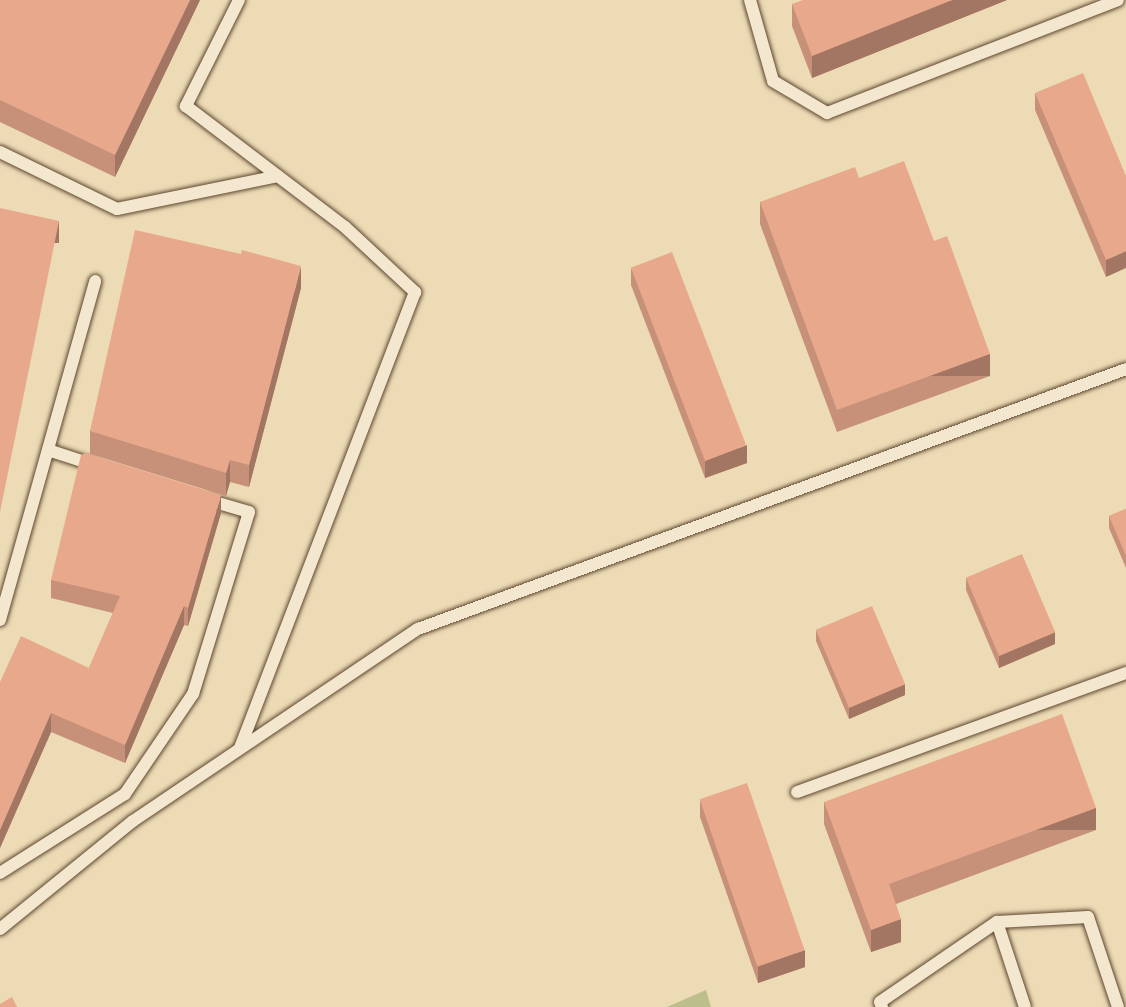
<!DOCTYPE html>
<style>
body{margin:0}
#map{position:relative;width:1126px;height:1007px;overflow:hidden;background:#ecdbb5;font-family:Vollkorn,serif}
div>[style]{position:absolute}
.green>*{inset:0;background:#bcbf8b}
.roads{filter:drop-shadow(0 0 2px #5f462f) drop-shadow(0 0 2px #5f462f)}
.service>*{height:12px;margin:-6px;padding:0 6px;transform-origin:6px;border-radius:6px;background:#f3e8cf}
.wall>*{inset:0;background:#c79078}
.shaded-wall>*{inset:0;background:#a27662;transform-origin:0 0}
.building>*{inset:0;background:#e7a88c;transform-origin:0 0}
span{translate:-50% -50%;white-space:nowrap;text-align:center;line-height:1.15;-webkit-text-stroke:6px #f3e8cf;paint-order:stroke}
</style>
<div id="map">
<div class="green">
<div style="clip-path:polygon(706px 990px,711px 1007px,667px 1007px)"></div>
</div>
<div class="roads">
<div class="service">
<div style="left:239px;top:0;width:119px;rotate:116.6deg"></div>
<div style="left:186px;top:106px;width:200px;rotate:37.3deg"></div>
<div style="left:345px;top:227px;width:96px;rotate:42.9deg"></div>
<div style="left:415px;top:292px;width:489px;rotate:111deg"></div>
<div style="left:750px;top:0;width:84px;rotate:74.1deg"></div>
<div style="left:773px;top:81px;width:63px;rotate:30.7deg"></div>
<div style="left:827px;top:113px;width:312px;rotate:-21.2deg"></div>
<div style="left:0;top:152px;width:130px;rotate:26deg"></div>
<div style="left:117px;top:209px;width:164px;rotate:-11.6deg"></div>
<div style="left:48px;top:450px;width:48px;rotate:18.1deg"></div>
<div style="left:0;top:620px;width:352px;rotate:-74.3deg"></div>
<div style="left:797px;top:792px;width:350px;rotate:-19.9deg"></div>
<div style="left:0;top:873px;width:148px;rotate:-32.3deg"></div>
<div style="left:125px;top:794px;width:121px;rotate:-55.8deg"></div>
<div style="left:193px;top:694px;width:190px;rotate:-72.9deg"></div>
<div style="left:249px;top:512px;width:43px;rotate:-163.7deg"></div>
<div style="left:997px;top:922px;width:89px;rotate:71.8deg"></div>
<div style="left:0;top:929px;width:171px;rotate:-39.1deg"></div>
<div style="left:133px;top:821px;width:344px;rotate:-34deg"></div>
<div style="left:418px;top:629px;width:754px;rotate:-20.16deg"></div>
<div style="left:882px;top:1007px;width:5px;rotate:-112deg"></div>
<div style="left:880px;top:1002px;width:142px;rotate:-34.4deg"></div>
<div style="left:997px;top:922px;width:91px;rotate:-3.1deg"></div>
<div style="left:1088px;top:917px;width:95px;rotate:71.6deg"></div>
</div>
</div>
<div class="wall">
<div style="clip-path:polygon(0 0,200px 0,115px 177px,0 122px)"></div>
<div style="clip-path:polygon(1007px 0,812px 78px,792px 26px,792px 4px)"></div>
<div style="clip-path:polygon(1035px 93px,1126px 176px,1106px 277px,1035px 110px)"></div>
<div style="clip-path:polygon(859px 178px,934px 241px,990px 376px,837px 432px,760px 224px,760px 202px)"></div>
<div style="clip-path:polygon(631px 268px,747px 463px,705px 478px,631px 285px)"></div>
<div style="clip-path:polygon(301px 288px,249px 487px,230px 482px,226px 496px,90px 454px,90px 431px)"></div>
<div style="clip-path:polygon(1126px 509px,1126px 568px,1109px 528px,1109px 516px)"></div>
<div style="clip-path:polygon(221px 513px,188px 626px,184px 625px,125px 763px,51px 732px,0 848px,0 682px,89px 668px,113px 613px,51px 598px,51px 580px)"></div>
<div style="clip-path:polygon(966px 578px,1055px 644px,999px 668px,966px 590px)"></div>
<div style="clip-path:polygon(816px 630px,905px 695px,849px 719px,816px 641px)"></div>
<div style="clip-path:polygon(700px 800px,805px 967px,758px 983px,700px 817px)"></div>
<div style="clip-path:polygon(824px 802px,1096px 830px,896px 904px,901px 942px,871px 952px,824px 824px)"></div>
</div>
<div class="shaded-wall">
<div style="clip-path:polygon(190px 0,200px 0,115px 177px,115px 155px)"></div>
<div style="clip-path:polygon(952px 0,1007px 0,812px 78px,812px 56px)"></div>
<div style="left:59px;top:221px;width:22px;height:297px;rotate:90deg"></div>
<div style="clip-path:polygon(1126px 251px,1126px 268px,1106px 277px,1106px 260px)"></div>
<div style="clip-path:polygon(301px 266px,301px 288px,249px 487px,249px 465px)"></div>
<div style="left:990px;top:354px;width:22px;height:163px;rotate:90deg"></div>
<div style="clip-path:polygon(747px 445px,747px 463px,705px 478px,705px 461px)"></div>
<div style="clip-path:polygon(230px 460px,230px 482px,226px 496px,226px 473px)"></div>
<div style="clip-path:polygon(221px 495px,221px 513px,188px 626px,188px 608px)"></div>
<div style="clip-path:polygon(184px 606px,184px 625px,125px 763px,125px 745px)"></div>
<div style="clip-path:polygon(1055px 632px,1055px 644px,999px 668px,999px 656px)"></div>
<div style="clip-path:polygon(905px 684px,905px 695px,849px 719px,849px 707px)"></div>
<div style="clip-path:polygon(51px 713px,51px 732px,0 848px,0 830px)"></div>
<div style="left:1096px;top:808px;width:22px;height:221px;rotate:90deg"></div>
<div style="clip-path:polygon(901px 919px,901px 942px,871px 952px,871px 930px)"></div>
<div style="clip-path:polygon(805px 950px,805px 967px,758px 983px,758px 966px)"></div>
</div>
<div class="building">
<div style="clip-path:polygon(0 0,190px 0,115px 155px,0 100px)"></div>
<div style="clip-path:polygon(803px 0,952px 0,812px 56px,792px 4px)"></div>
<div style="clip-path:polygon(1083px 73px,1126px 176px,1126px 251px,1106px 260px,1035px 93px)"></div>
<div style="clip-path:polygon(904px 161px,934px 241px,947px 236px,990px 354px,837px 410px,760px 202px,855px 167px,859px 178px)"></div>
<div style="clip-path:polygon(0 208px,59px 221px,0 512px)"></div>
<div style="clip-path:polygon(135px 230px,241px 254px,242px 250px,301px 266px,249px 465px,230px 460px,226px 473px,90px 431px)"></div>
<div style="left:672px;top:252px;width:207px;height:44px;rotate:69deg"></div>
<div style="clip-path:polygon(86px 453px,221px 495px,188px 608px,184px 606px,125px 745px,51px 713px,0 830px,0 682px,21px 636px,89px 668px,120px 596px,51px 580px,81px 455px)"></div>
<div style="clip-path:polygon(1126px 509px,1126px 556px,1109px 516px)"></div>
<div style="left:1022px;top:554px;width:85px;height:61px;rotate:67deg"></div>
<div style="left:872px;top:606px;width:85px;height:61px;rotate:67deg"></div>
<div style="clip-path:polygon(1062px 714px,1096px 808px,889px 884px,901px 919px,871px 930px,824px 802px)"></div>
<div style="left:747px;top:783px;width:177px;height:50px;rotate:71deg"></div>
<div style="clip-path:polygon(12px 997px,17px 1007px,0 1007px,0 1004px)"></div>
</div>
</div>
